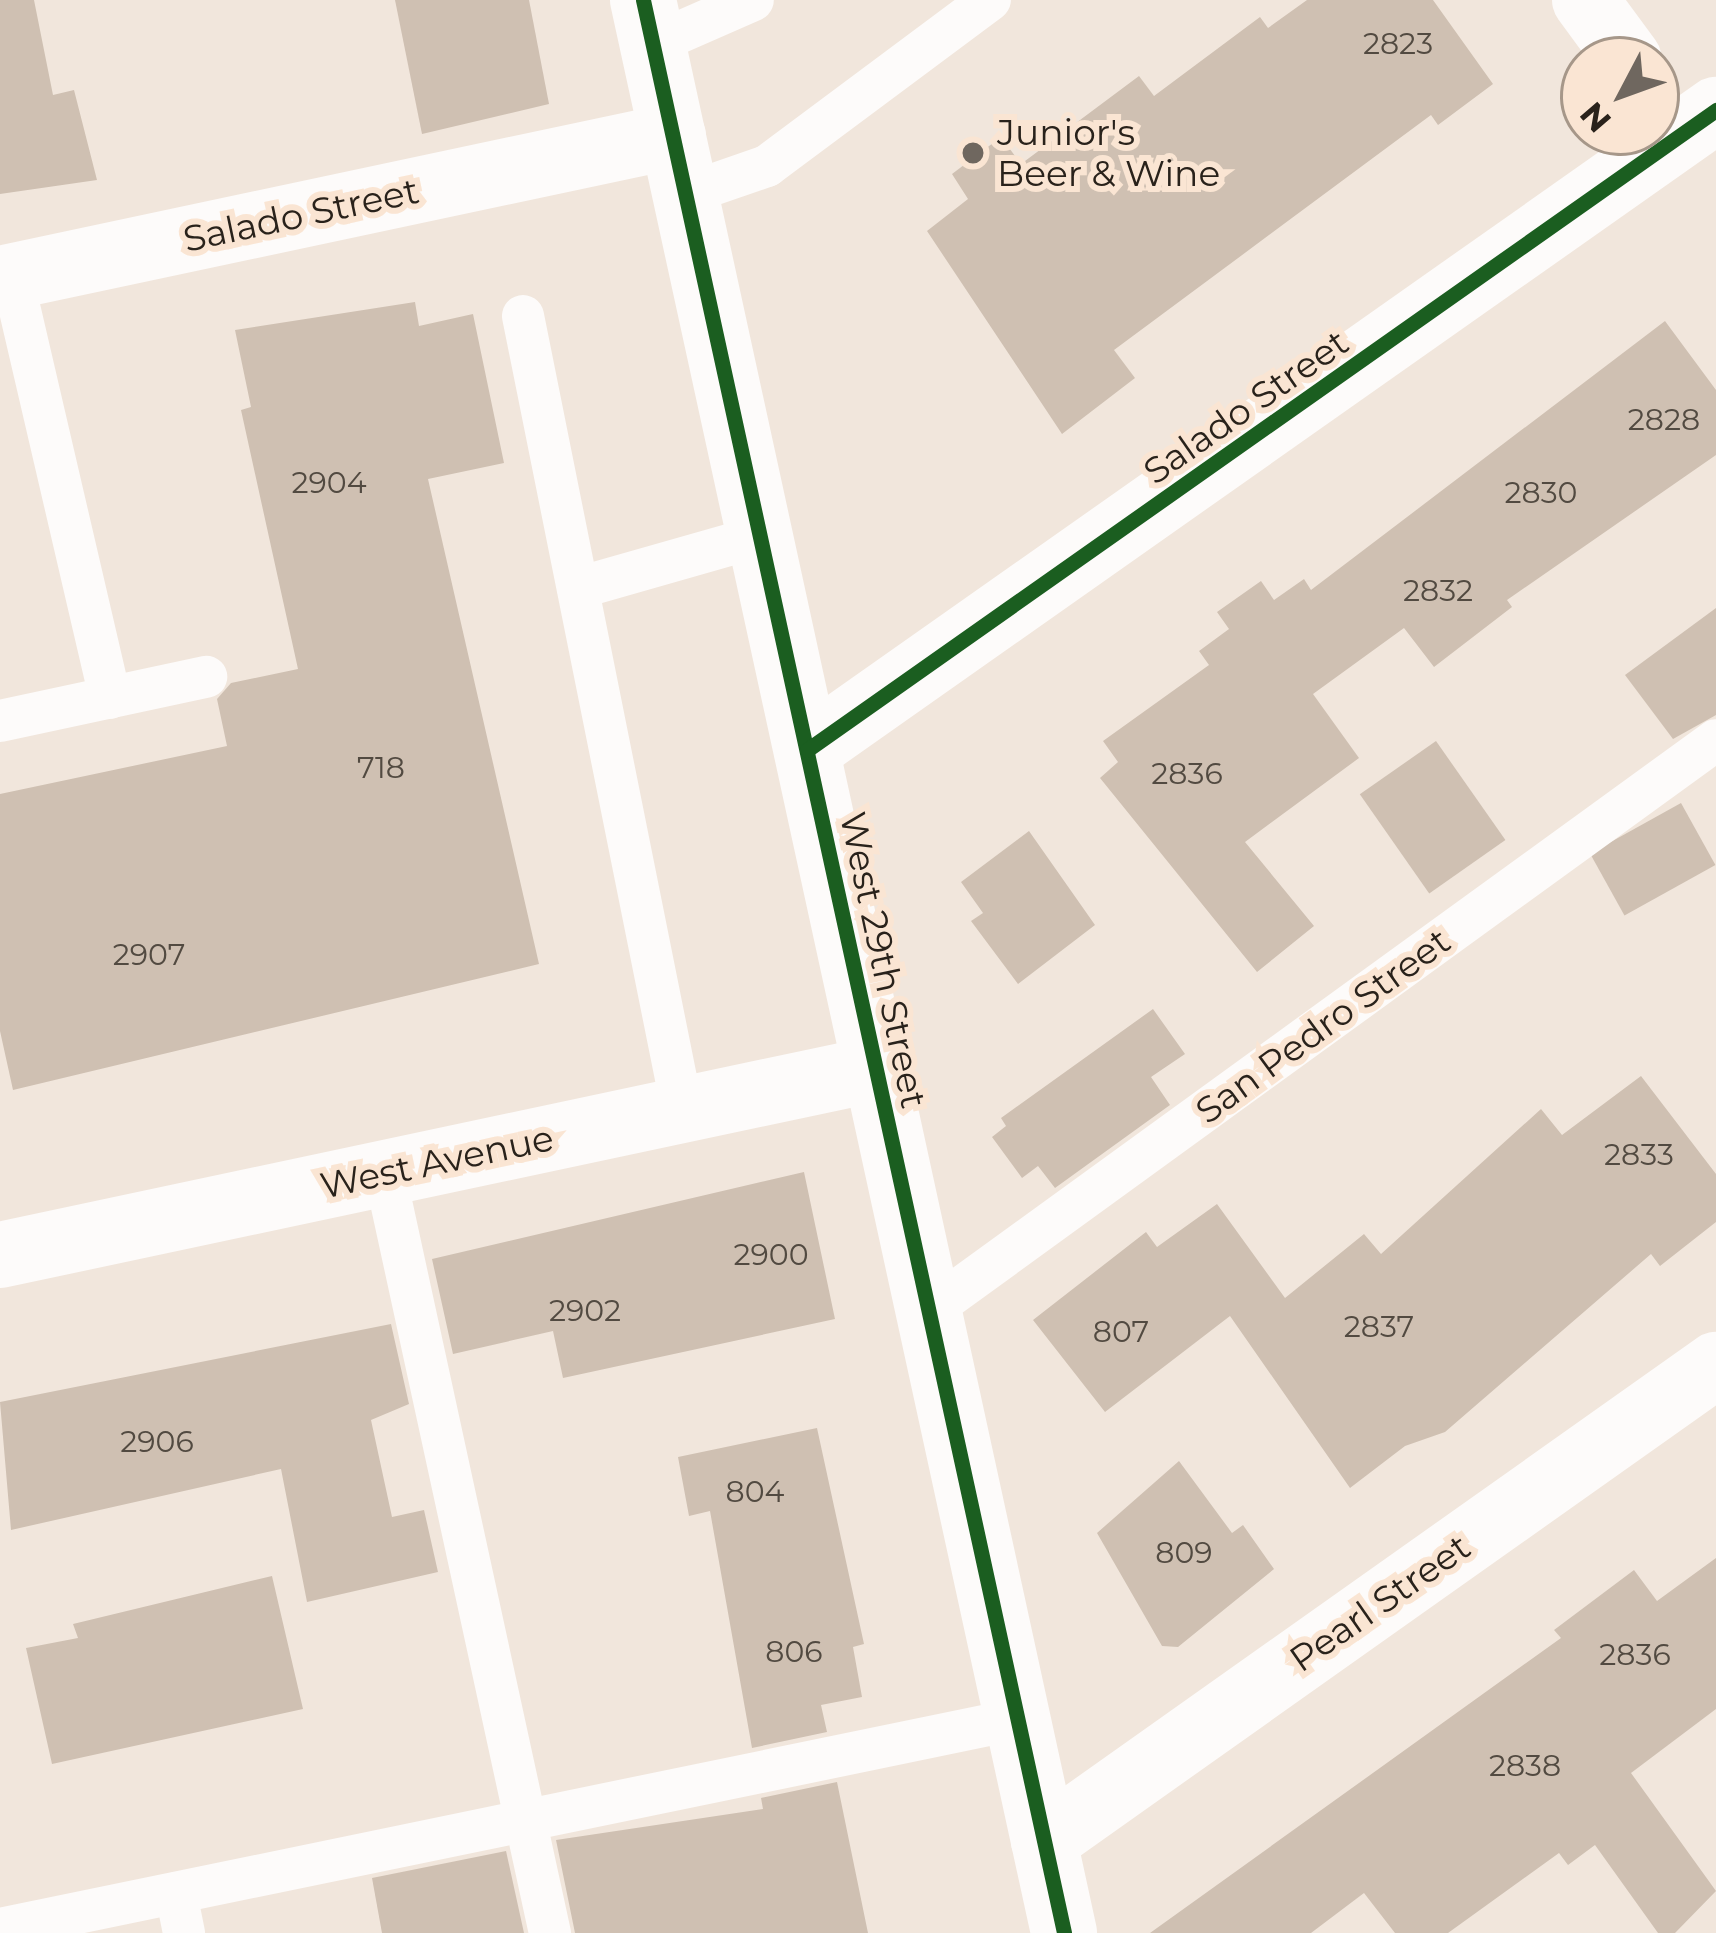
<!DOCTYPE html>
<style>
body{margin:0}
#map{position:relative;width:1716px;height:1933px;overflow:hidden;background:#f1e6dc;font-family:Montserrat,sans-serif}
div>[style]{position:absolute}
.building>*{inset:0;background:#cfc0b2;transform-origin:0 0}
.service>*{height:42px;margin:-21px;padding:0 21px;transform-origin:21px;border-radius:21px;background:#fdfbfa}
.minor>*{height:66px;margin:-33px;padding:0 33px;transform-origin:33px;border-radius:33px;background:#fdfbfa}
.tertiary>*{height:66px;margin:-33px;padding:0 33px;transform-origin:33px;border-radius:33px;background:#fdfbfa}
.cycleway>*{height:15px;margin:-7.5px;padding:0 7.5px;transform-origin:7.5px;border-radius:7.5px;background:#1b5e20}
.dots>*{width:33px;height:33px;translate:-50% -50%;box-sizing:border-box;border:6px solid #fae5d3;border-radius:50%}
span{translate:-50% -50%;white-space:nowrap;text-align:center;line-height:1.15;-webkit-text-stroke:12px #fae5d3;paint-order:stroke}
.number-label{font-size:30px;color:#524a41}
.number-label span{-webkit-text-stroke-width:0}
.poi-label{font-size:36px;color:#29221b}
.left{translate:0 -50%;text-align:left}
.street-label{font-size:36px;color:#29221b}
.north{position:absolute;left:1560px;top:36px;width:120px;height:120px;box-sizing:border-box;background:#fae5d3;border:3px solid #a69789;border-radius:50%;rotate:229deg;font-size:33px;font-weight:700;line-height:48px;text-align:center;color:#29221b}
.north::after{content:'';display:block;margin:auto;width:42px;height:54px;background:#6f675f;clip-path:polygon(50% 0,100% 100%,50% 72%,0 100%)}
</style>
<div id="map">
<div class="building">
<div style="clip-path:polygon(0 0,34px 0,53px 95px,74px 90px,97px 180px,0 194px)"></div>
<div style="clip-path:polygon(395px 0,529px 0,549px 104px,422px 134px)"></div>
<div style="clip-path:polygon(1307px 0,1433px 0,1493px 84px,1438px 125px,1431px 115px,1114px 350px,1135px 378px,1062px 434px,927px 231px,968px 199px,952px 174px,1001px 137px,1021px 164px,1139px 76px,1154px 96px,1260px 17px,1268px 28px)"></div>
<div style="clip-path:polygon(415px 302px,419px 326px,473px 314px,504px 463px,428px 479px,539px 964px,13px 1090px,0 1031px,0 794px,227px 746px,217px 699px,231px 683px,298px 669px,241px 410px,251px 407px,235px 330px)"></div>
<div style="clip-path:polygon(1665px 321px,1716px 390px,1716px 455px,1507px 600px,1512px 607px,1434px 667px,1404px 628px,1313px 694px,1359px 758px,1245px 842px,1314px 926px,1257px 972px,1100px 778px,1118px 762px,1103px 741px,1209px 665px,1199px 651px,1229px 629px,1217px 612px,1261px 581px,1274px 600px,1304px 579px,1311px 590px)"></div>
<div style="clip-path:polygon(1716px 608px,1716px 715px,1673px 739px,1625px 675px)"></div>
<div style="left:1436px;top:741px;width:121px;height:93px;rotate:55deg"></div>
<div style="left:1681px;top:803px;width:71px;height:104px;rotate:61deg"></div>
<div style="clip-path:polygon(1029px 831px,1095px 925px,1018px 984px,971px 921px,983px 913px,961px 882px)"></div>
<div style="clip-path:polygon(1153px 1009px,1185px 1054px,1151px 1077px,1170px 1105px,1055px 1188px,1038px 1166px,1022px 1178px,992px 1137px,1006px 1126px,1001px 1118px)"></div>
<div style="clip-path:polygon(1641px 1076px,1716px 1174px,1716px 1222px,1660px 1266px,1651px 1254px,1445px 1432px,1405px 1446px,1350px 1488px,1230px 1316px,1105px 1412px,1033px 1320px,1146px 1232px,1157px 1247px,1217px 1204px,1285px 1298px,1364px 1234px,1381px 1254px,1541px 1109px,1562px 1135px)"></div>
<div style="clip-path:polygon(804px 1172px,835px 1319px,563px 1378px,553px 1331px,453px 1354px,432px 1259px)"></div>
<div style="clip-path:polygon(391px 1324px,409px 1404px,371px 1420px,392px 1517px,424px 1510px,438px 1572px,307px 1602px,281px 1469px,11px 1530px,0 1402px)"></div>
<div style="clip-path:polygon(817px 1428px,864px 1644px,853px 1647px,862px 1697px,821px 1705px,827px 1732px,752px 1748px,710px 1511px,689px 1516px,678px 1457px)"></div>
<div style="clip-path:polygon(1179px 1461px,1232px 1533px,1243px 1525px,1274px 1569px,1178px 1647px,1162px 1646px,1097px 1533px)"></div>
<div style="clip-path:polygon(1716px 1558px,1716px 1709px,1631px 1773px,1716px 1891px,1675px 1933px,1658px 1933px,1595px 1845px,1568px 1865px,1559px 1853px,1448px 1933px,1395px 1933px,1364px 1893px,1311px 1933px,1150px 1933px,1561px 1638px,1554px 1630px,1634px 1570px,1657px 1601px)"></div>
<div style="clip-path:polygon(272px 1576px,303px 1709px,52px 1764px,26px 1648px,78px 1638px,73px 1624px)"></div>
<div style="clip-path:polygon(837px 1782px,868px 1933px,575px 1933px,556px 1840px,763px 1809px,761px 1798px)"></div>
<div style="clip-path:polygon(506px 1851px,524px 1933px,382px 1933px,372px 1878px)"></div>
</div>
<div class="service">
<div style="left:653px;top:44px;width:109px;rotate:-23.7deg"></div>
<div style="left:686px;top:194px;width:86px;rotate:-19.1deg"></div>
<div style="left:767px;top:166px;width:278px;rotate:-36.7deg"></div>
<div style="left:12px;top:276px;width:433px;rotate:76.9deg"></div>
<div style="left:523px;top:316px;width:808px;rotate:78.65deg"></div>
<div style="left:578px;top:588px;width:190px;rotate:-15.9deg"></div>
<div style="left:0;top:721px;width:211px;rotate:-12.1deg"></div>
<div style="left:385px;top:1174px;width:777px;rotate:77.74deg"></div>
<div style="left:929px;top:1311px;width:972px;rotate:-35.96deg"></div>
<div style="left:176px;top:1893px;width:41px;rotate:78.7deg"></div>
<div style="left:0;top:1929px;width:1039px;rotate:-11.66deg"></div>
</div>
<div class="minor">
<div style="left:1585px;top:0;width:74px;rotate:53.7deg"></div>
<div style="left:0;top:279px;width:688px;rotate:-12deg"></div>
<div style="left:807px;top:750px;width:1112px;rotate:-35.15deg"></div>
<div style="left:0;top:1255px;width:895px;rotate:-12deg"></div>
<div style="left:1044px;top:1841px;width:824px;rotate:-35.31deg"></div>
</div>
<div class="tertiary">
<div style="left:643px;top:0;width:1978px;rotate:77.71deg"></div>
</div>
<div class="cycleway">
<div style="left:643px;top:0;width:1978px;rotate:77.71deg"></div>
<div style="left:807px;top:750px;width:1112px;rotate:-35.15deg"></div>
</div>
<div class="dots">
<div style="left:973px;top:153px;background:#6f675f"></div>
</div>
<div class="number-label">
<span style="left:1398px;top:44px">2823</span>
<span style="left:1664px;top:420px">2828</span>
<span style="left:329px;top:483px">2904</span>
<span style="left:1541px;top:493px">2830</span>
<span style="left:1438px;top:591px">2832</span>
<span style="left:381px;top:768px">718</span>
<span style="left:1187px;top:774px">2836</span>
<span style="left:149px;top:955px">2907</span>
<span style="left:1639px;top:1155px">2833</span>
<span style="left:771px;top:1255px">2900</span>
<span style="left:585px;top:1311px">2902</span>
<span style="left:1379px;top:1327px">2837</span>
<span style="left:1121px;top:1332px">807</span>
<span style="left:157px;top:1442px">2906</span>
<span style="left:755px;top:1492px">804</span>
<span style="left:1184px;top:1553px">809</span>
<span style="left:794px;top:1652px">806</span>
<span style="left:1635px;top:1655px">2836</span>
<span style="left:1525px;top:1766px">2838</span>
</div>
<div class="poi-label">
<span class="left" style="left:997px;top:153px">Junior's<br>Beer &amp; Wine</span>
</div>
<div class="street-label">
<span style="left:301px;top:215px;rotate:-12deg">Salado Street</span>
<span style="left:1246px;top:407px;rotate:-35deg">Salado Street</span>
<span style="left:883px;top:960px;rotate:78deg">West 29th Street</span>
<span style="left:1323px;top:1026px;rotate:-36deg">San Pedro Street</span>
<span style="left:437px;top:1162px;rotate:-12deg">West Avenue</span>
<span style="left:1380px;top:1603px;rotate:-35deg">Pearl Street</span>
</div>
<div class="north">N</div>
</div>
